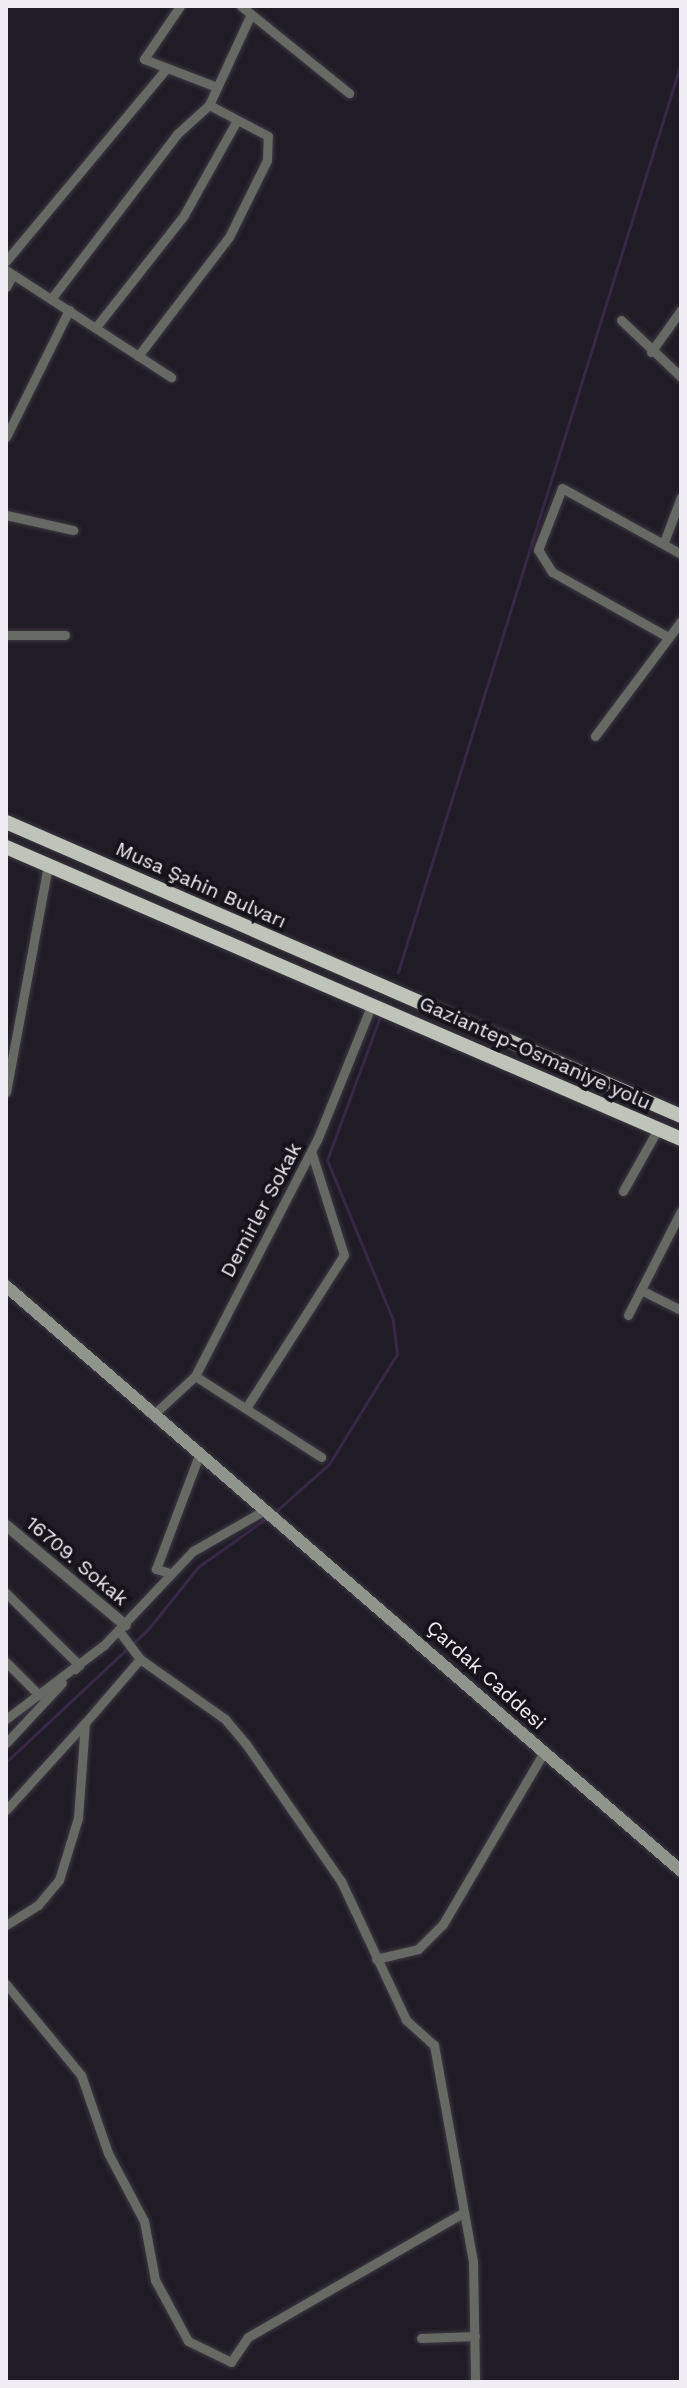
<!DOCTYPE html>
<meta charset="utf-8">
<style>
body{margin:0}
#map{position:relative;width:687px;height:2388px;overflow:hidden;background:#201c25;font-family:"Work Sans",sans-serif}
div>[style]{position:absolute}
.stream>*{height:3px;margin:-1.5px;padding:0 1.5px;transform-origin:1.5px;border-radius:1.5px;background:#372846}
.roads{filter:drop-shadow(0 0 2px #3d3942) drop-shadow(0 0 2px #3d3942)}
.minor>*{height:9px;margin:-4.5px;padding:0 4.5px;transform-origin:4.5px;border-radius:4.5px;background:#666964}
.tertiary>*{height:11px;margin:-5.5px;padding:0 5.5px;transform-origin:5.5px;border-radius:5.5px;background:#666964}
.secondary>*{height:12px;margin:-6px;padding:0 6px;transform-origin:6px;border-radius:6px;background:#8f948c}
.trunk>*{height:14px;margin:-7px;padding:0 7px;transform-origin:7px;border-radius:7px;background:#bec4ba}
span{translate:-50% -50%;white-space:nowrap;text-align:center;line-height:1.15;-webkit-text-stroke:8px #16131b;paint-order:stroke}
.street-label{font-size:20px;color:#efecf3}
.frame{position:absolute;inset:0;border:8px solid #efecf3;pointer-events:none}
</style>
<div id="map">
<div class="stream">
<div style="left:398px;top:972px;width:952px;rotate:-72.71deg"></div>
<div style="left:274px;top:1513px;width:74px;rotate:-41.7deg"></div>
<div style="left:329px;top:1464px;width:129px;rotate:-58.3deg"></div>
<div style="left:397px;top:1354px;width:34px;rotate:-97deg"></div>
<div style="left:393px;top:1320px;width:173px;rotate:-112.4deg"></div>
<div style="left:327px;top:1160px;width:156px;rotate:-69.7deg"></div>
<div style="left:6px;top:1762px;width:196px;rotate:-43.1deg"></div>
<div style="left:149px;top:1628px;width:78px;rotate:-51.2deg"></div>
<div style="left:198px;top:1567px;width:86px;rotate:-35.5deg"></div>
</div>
<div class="roads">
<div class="minor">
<div style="left:180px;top:6px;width:64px;rotate:124.2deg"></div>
<div style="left:144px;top:59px;width:78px;rotate:21deg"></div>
<div style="left:241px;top:6px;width:139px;rotate:38.9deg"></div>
<div style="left:6px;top:261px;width:250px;rotate:-50.2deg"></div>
<div style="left:6px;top:270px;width:197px;rotate:33deg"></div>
<div style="left:6px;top:287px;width:13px;rotate:-61deg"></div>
<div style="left:51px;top:299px;width:208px;rotate:-52.6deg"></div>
<div style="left:177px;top:134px;width:43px;rotate:-42.2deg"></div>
<div style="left:209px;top:105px;width:100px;rotate:-65.2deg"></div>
<div style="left:621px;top:320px;width:83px;rotate:43.5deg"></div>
<div style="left:96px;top:327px;width:142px;rotate:-51.8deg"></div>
<div style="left:184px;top:215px;width:109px;rotate:-60.8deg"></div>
<div style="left:651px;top:352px;width:52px;rotate:-54.5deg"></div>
<div style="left:138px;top:356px;width:150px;rotate:-52.6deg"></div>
<div style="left:229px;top:237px;width:86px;rotate:-63.7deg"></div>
<div style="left:267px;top:160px;width:24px;rotate:-88deg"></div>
<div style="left:268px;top:136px;width:67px;rotate:-152.3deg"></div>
<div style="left:6px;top:437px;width:142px;rotate:-63.6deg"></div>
<div style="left:6px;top:515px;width:69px;rotate:12.6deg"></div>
<div style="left:664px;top:542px;width:48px;rotate:-69.3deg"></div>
<div style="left:6px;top:635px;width:59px"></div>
<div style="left:668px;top:637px;width:133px;rotate:-150.7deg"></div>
<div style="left:552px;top:572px;width:26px;rotate:-122deg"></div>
<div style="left:538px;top:550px;width:66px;rotate:-68.8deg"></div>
<div style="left:562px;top:488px;width:136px;rotate:29deg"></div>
<div style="left:595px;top:736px;width:144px;rotate:-53.2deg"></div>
<div style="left:6px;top:1092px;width:230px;rotate:-79.5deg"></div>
<div style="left:623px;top:1191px;width:71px;rotate:-60.6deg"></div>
<div style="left:641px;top:1290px;width:45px;rotate:26.6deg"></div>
<div style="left:628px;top:1315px;width:117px;rotate:-63deg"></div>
<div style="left:195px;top:1376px;width:150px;rotate:32.7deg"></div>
<div style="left:248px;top:1405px;width:178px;rotate:-57.4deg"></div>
<div style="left:344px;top:1255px;width:109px;rotate:-107.6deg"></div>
<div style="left:153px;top:1415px;width:57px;rotate:-42.9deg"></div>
<div style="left:195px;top:1376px;width:266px;rotate:-62.7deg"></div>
<div style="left:317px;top:1140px;width:147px;rotate:-68deg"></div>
<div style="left:170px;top:1573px;width:15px;rotate:-164deg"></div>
<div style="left:156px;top:1569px;width:119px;rotate:-69.3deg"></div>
<div style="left:6px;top:1593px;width:103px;rotate:44.6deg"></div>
<div style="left:79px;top:1665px;width:6px;rotate:135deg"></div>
<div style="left:119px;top:1631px;width:35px;rotate:53deg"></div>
<div style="left:140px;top:1659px;width:104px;rotate:35.2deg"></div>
<div style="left:225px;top:1719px;width:33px;rotate:50deg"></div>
<div style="left:246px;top:1744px;width:167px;rotate:55.3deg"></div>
<div style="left:341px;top:1881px;width:153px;rotate:64.9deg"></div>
<div style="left:406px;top:2020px;width:38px;rotate:42deg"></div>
<div style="left:434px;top:2045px;width:220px;rotate:79.8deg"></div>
<div style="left:473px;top:2262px;width:120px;rotate:89deg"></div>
<div style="left:6px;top:1662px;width:47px;rotate:45deg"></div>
<div style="left:6px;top:1719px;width:123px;rotate:-37.1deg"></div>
<div style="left:104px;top:1645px;width:129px;rotate:-46.6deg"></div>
<div style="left:193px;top:1551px;width:81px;rotate:-29.7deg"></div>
<div style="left:6px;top:1743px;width:82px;rotate:-47deg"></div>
<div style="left:6px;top:1810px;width:118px;rotate:-47.8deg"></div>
<div style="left:6px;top:1925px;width:38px;rotate:-32deg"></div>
<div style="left:38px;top:1905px;width:33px;rotate:-50deg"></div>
<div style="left:59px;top:1880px;width:65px;rotate:-73deg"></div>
<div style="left:78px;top:1818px;width:95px;rotate:-85.8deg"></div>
<div style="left:85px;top:1723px;width:84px;rotate:-49.3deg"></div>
<div style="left:376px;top:1959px;width:43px;rotate:-13.4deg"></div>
<div style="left:418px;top:1949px;width:35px;rotate:-45deg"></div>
<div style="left:443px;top:1924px;width:199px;rotate:-59.6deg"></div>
<div style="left:6px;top:1984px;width:118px;rotate:50.5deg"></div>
<div style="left:81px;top:2075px;width:83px;rotate:70.9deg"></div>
<div style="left:108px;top:2153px;width:77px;rotate:62.1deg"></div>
<div style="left:144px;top:2221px;width:60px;rotate:79.4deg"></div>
<div style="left:155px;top:2280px;width:69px;rotate:61.6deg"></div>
<div style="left:188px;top:2341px;width:48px;rotate:26deg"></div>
<div style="left:231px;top:2362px;width:30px;rotate:-56deg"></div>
<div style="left:248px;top:2337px;width:248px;rotate:-30deg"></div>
<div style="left:421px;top:2338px;width:54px;rotate:-2.1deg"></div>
</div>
<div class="tertiary">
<div style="left:6px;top:1525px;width:155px;rotate:40deg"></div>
</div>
<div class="secondary">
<div style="left:6px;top:1286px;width:893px;rotate:40.91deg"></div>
</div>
<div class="trunk">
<div style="left:6px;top:822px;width:736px;rotate:23.54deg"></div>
<div style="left:6px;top:847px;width:735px;rotate:23.39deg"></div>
</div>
</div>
<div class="street-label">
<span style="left:201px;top:885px;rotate:24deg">Musa Şahin Bulvarı</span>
<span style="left:535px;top:1053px;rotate:24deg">Gaziantep-Osmaniye yolu</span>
<span style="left:261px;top:1210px;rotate:-62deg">Demirler Sokak</span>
<span style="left:77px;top:1561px;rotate:40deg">16709. Sokak</span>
<span style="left:486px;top:1675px;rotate:42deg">Çardak Caddesi</span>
</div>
<div class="frame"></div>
</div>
